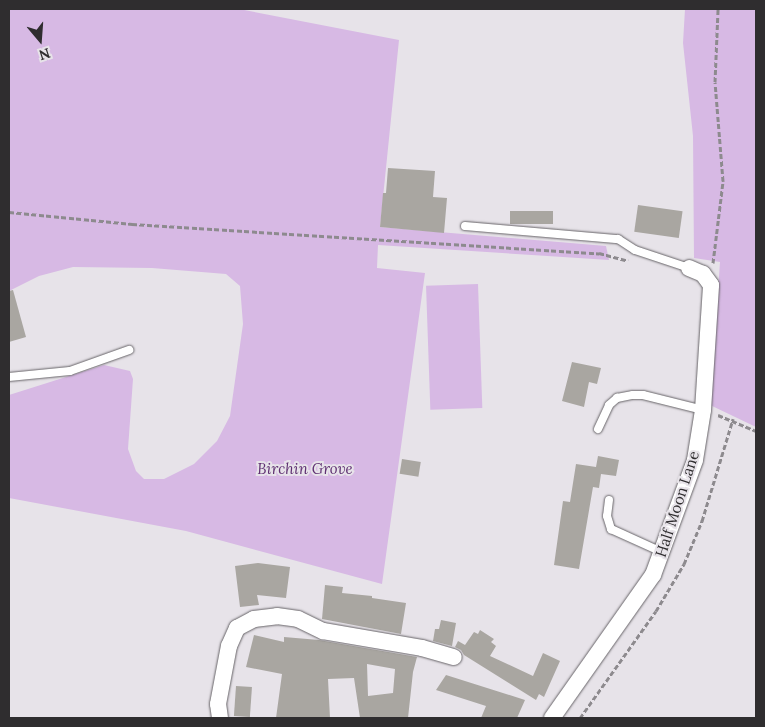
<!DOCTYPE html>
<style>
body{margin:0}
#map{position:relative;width:765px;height:727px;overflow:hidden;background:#e7e3e9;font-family:Lora,serif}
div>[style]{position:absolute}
.green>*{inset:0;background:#d7b9e4;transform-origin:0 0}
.building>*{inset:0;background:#a9a6a1;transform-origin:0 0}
.path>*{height:3px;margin-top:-1.5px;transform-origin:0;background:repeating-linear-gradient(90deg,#8d8a8e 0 5px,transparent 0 7.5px)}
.roads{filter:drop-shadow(0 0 1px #676468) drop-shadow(0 0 1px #676468)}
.lane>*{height:8px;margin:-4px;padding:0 4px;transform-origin:4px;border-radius:4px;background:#fff}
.street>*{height:16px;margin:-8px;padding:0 8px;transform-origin:8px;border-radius:8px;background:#fff}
span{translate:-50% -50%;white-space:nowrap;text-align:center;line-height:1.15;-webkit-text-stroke:4px #e7e3e9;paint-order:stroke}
.park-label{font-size:15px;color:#5f3072;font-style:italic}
.street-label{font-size:15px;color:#2f2d2f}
.frame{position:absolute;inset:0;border:10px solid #2f2d2f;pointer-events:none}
.north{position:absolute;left:15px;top:15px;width:50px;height:50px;-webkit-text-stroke:4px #e7e3e9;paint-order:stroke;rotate:162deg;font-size:14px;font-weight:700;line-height:20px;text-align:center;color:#2f2d2f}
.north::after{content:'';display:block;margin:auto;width:18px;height:22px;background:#2f2d2f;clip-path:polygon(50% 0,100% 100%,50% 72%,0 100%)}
</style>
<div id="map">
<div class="green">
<div style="clip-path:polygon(9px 9px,239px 9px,399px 40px,380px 227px,606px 246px,609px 260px,378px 245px,377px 268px,425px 273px,382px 584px,186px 531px,9px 498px,9px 395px,104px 365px,130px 371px,133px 379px,128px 449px,136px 471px,144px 479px,164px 479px,194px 464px,217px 441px,230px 416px,243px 324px,240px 286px,226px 274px,152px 268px,73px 267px,39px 276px,9px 291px)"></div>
<div style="clip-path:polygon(685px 9px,756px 9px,756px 427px,710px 405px,720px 262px,694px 258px,693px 136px,683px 43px)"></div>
<div style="left:478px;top:284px;width:124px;height:52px;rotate:88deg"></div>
</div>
<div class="building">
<div style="clip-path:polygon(388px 168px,435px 171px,433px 197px,447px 198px,444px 233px,380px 227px,383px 193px,386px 193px)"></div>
<div style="left:638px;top:205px;width:45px;height:27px;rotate:8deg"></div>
<div style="left:510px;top:211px;width:43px;height:13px"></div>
<div style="clip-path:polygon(13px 290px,26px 337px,9px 342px,9px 291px)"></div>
<div style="clip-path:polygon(572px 362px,601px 368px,597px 384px,589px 382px,584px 407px,562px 401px)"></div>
<div style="clip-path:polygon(598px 456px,619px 460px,616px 476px,601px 474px,599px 488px,593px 487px,579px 569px,554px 565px,563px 501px,570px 502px,576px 464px,596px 467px)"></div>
<div style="left:402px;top:459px;width:19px;height:15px;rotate:9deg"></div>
<div style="clip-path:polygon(258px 563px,290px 567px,286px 598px,257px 595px,259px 605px,240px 607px,235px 566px)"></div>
<div style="clip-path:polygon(325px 585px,343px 587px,342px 593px,372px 596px,372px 598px,406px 603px,401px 634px,322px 619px)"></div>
<div style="clip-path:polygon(441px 620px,456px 623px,452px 646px,433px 641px,435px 629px,439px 629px)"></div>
<div style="clip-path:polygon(480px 630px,494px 639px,491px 642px,496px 646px,490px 656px,533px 676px,543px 653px,560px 661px,544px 697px,539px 694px,536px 700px,464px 655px,461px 650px,455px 647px,458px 641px,465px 645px,474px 632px,478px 634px)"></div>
<div style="clip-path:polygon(evenodd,254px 635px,284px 642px,284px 637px,319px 640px,417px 657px,413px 672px,408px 718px,360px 718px,354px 678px,328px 679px,330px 718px,276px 718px,282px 674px,246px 667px,254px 635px,367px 664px,395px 669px,393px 693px,368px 696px,367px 664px)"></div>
<div style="clip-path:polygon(446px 675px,525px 700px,517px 718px,481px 718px,486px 706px,436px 690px)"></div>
<div style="left:236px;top:686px;width:16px;height:30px;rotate:4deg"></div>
</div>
<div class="path">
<div style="left:9px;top:212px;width:124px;rotate:5.6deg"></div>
<div style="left:132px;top:224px;width:468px;rotate:3.6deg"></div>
<div style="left:599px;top:253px;width:30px;rotate:15deg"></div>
<div style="left:713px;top:263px;width:83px;rotate:-83deg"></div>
<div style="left:723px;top:181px;width:99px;rotate:-94.6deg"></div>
<div style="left:715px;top:82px;width:73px;rotate:-87.6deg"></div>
<div style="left:718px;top:415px;width:41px;rotate:22.8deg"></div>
<div style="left:580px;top:718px;width:131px;rotate:-54.6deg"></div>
<div style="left:656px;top:611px;width:55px;rotate:-59.2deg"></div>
<div style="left:684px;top:564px;width:47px;rotate:-67.3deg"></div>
<div style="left:702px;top:521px;width:107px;rotate:-73.1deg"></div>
</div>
<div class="roads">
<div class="lane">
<div style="left:465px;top:226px;width:154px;rotate:4.9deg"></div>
<div style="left:618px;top:239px;width:20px;rotate:33deg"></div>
<div style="left:635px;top:250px;width:57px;rotate:18.4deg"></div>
<div style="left:9px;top:377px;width:61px;rotate:-5.6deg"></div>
<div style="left:70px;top:371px;width:63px;rotate:-19.6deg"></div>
<div style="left:598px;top:429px;width:26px;rotate:-65deg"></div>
<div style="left:609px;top:405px;width:11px;rotate:-41deg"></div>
<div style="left:617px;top:398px;width:16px;rotate:-11deg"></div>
<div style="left:633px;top:395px;width:10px"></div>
<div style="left:643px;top:395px;width:62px;rotate:14deg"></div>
<div style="left:609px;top:500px;width:16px;rotate:97deg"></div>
<div style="left:607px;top:516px;width:14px;rotate:73deg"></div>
<div style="left:611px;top:529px;width:56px;rotate:24.3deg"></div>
</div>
<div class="street">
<div style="left:220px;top:718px;width:14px;rotate:-98deg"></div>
<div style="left:218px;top:704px;width:59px;rotate:-79.3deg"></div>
<div style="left:229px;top:646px;width:20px;rotate:-66deg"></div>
<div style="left:237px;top:628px;width:19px;rotate:-28deg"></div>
<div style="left:254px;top:619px;width:23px;rotate:-7deg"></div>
<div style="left:277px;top:616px;width:21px;rotate:8deg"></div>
<div style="left:298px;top:619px;width:28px;rotate:26deg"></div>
<div style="left:323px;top:631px;width:100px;rotate:9.7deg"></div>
<div style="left:422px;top:648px;width:33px;rotate:16deg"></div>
<div style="left:552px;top:718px;width:175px;rotate:-54.8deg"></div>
<div style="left:653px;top:575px;width:122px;rotate:-69.9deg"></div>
<div style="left:695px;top:460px;width:51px;rotate:-80.9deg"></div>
<div style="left:703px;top:410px;width:125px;rotate:-86.3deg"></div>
<div style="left:711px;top:285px;width:14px;rotate:-126deg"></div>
<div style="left:703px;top:274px;width:15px;rotate:-157deg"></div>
</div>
</div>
<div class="park-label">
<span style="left:305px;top:469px">Birchin Grove</span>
</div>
<div class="street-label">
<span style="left:677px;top:504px;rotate:-72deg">Half Moon Lane</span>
</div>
<div class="frame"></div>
<div class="north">N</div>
</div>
